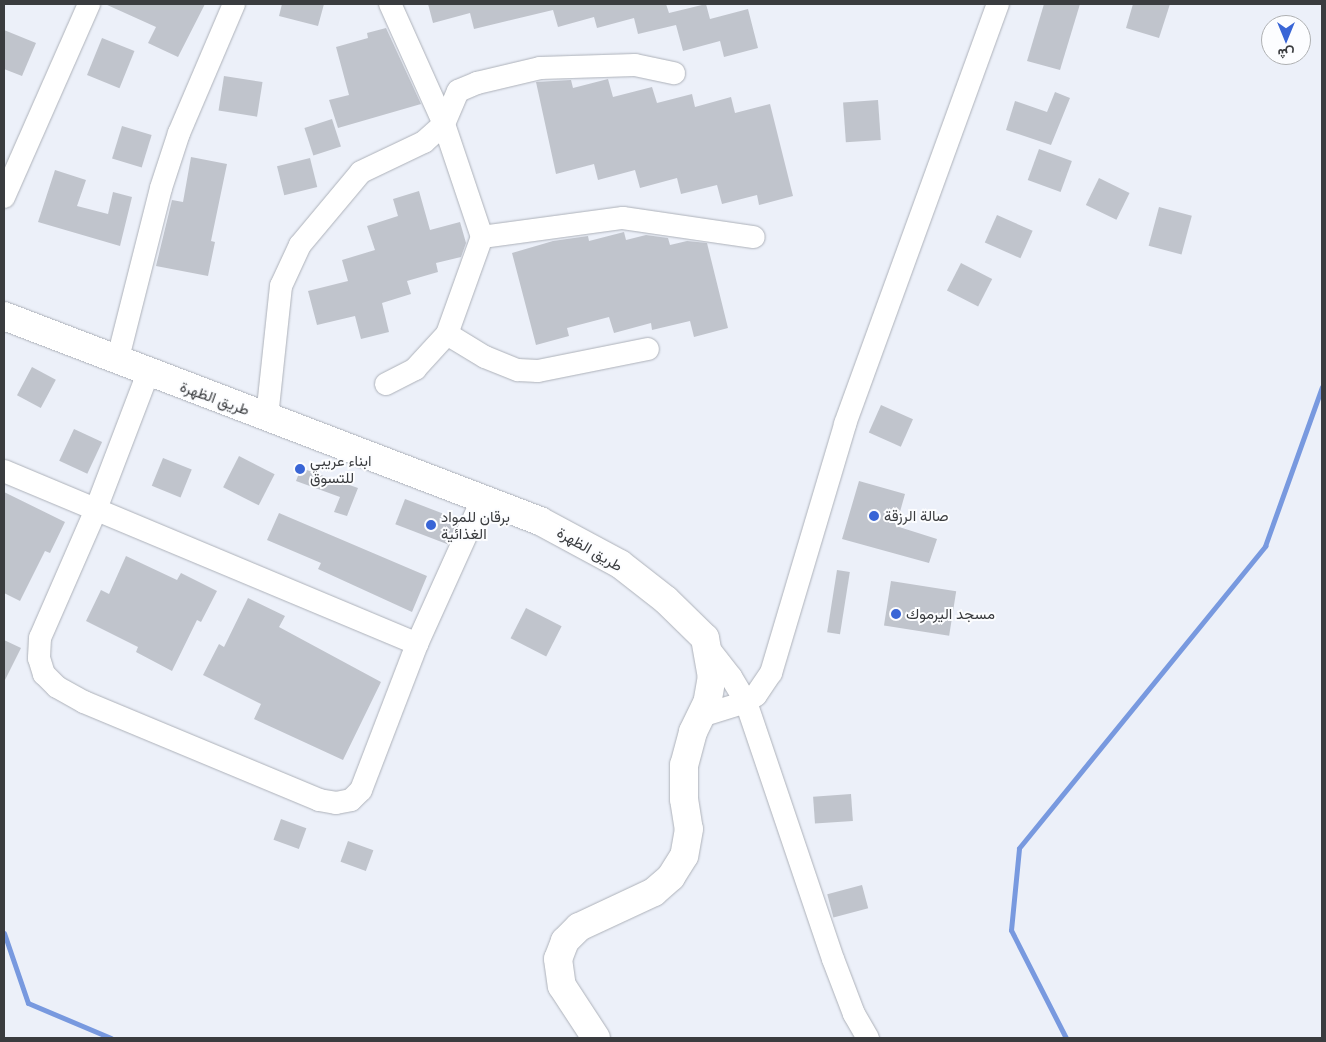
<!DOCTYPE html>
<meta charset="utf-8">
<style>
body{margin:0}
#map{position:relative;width:1326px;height:1042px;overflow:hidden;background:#ecf0f9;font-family:Lato,Vazirmatn,sans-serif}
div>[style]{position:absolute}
.stream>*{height:5px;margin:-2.5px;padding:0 2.5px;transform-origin:2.5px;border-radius:2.5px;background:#7899df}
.building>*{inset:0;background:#c0c4cc;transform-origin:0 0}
.roads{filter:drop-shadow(0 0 1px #adb1b9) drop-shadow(0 0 1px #adb1b9)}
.minor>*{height:22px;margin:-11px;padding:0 11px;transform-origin:11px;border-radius:11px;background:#fff}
.major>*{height:28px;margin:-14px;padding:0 14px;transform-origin:14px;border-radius:14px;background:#fff}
.dots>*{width:14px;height:14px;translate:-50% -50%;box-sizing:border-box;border:2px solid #fcfdff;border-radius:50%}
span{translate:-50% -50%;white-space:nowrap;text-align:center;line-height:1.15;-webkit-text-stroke:4px #fcfdff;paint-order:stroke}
.street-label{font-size:15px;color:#3a3c3f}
.poi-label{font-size:15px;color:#3a3c3f}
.left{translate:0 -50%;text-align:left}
.frame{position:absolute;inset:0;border:5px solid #3a3c3f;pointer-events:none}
.north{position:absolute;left:1261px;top:15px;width:50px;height:50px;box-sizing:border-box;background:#fcfdff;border:1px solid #aeb0b2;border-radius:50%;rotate:180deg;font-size:14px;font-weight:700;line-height:20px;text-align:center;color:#3a3c3f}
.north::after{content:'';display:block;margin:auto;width:18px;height:22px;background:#3965d6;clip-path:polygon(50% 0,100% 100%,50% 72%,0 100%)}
</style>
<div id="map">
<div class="stream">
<div style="left:4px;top:933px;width:74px;rotate:71.1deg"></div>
<div style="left:28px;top:1003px;width:90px;rotate:22.9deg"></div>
<div style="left:1066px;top:1038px;width:121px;rotate:-117deg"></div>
<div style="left:1011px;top:930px;width:82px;rotate:-84.4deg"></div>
<div style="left:1019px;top:848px;width:390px;rotate:-50.8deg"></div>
<div style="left:1265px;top:546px;width:169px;rotate:-70.3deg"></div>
</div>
<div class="building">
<div style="clip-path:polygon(105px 4px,205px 4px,178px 57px,148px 43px,156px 27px)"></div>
<div style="clip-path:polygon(282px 4px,324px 4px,318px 26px,279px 16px)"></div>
<div style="clip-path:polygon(428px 4px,666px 4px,669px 13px,706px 4px,710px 19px,748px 9px,758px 48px,724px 57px,720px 41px,683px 51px,676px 25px,638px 34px,634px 18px,597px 28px,594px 17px,558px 27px,553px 10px,474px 29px,470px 13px,433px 23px)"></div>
<div style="clip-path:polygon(1044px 4px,1080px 4px,1060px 70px,1027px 61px)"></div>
<div style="clip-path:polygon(1133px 4px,1170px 4px,1159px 38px,1126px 28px)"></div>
<div style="clip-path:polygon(386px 28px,421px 104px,338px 128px,329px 100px,349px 95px,336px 47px,368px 38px,367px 33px)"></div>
<div style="clip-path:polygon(4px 30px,36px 43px,22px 76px,4px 69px)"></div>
<div style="left:102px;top:38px;width:35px;height:40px;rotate:22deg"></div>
<div style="left:224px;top:76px;width:39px;height:35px;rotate:9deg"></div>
<div style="clip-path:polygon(608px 79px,613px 97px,652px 87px,657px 103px,692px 94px,695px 107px,731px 97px,735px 113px,770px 104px,793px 196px,759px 205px,757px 195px,722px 204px,717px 185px,681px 194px,677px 178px,640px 188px,635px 170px,598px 180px,594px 164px,556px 174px,536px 82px,571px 80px,573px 88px)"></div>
<div style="clip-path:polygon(1055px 92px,1070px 98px,1051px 145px,1006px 130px,1015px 101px,1047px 112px)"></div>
<div style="left:878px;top:100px;width:40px;height:35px;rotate:86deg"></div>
<div style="left:332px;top:119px;width:29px;height:29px;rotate:72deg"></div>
<div style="left:122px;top:126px;width:31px;height:34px;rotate:17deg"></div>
<div style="left:1039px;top:149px;width:35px;height:33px;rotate:20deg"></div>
<div style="clip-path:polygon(191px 157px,227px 164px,211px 241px,215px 242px,208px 276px,156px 266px,172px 200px,183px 202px)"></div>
<div style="left:310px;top:158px;width:30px;height:34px;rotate:76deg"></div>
<div style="clip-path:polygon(55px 170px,86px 180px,77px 206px,108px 214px,113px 192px,132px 197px,120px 246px,38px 222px)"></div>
<div style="left:1099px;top:178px;width:34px;height:30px;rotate:26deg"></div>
<div style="clip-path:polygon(419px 191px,430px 230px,460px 222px,466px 243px,461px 257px,436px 263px,438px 272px,407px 281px,411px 294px,382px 303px,389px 332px,361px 339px,355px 316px,317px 325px,308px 291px,348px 281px,342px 260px,375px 250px,367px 226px,398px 216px,393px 199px)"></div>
<div style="left:1159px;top:207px;width:34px;height:40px;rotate:15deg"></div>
<div style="left:997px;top:215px;width:39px;height:30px;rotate:24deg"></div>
<div style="clip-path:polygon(624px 232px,626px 240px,646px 235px,668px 238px,670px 245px,687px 241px,707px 243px,728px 328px,694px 337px,690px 321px,652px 330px,651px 323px,614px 333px,609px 317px,567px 328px,569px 336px,536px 345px,512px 253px,553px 241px,588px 236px,589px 241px)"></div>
<div style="left:961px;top:263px;width:35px;height:31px;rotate:27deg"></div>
<div style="left:32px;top:367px;width:27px;height:32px;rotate:28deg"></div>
<div style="left:881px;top:405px;width:35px;height:30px;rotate:24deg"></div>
<div style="left:74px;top:429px;width:31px;height:35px;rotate:25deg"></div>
<div style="left:239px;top:456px;width:40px;height:35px;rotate:27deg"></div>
<div style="left:163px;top:458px;width:31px;height:30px;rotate:22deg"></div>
<div style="clip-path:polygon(301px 468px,358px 488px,347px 516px,334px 512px,340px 497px,296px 481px)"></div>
<div style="clip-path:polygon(859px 481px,905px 494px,896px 526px,937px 539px,929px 563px,842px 539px)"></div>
<div style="clip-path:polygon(4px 492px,65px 522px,50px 553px,45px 551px,20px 601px,4px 593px)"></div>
<div style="left:405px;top:499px;width:58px;height:27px;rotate:21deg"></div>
<div style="clip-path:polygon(279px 513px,427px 576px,412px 612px,318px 569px,321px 563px,267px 540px)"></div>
<div style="clip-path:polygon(126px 556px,177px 580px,181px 573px,217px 591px,201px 622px,197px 620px,172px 671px,136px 652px,138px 647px,86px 621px,101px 590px,109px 594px)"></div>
<div style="left:837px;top:570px;width:13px;height:63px;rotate:9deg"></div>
<div style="left:891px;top:581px;width:66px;height:45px;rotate:9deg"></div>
<div style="clip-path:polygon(248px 598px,285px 616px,279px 627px,381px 682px,343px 760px,254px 719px,261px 704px,203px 675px,219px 644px,224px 647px)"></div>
<div style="left:526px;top:608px;width:40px;height:34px;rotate:27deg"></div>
<div style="clip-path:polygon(4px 640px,21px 648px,4px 682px)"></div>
<div style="left:851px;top:794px;width:27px;height:38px;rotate:86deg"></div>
<div style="left:281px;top:819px;width:27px;height:22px;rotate:20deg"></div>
<div style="left:348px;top:841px;width:27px;height:22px;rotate:20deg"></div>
<div style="left:862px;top:885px;width:24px;height:36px;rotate:75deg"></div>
</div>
<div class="roads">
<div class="minor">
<div style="left:4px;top:197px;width:211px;rotate:-66.2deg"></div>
<div style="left:482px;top:237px;width:142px;rotate:-7.7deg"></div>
<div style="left:623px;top:218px;width:132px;rotate:8.3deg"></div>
<div style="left:447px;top:334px;width:44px;rotate:31.2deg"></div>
<div style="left:485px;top:357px;width:35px;rotate:22deg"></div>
<div style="left:518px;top:370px;width:20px;rotate:3deg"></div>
<div style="left:538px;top:371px;width:112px;rotate:-11.3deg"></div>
<div style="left:118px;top:358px;width:175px;rotate:-75.8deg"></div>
<div style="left:161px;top:188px;width:58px;rotate:-71.9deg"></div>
<div style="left:179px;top:133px;width:140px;rotate:-66.9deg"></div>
<div style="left:148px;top:373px;width:149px;rotate:110.9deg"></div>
<div style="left:95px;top:512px;width:137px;rotate:113.6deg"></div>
<div style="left:40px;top:638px;width:20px;rotate:93deg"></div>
<div style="left:39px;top:658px;width:17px;rotate:73deg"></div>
<div style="left:44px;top:674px;width:18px;rotate:45deg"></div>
<div style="left:57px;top:687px;width:31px;rotate:29deg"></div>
<div style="left:84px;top:702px;width:255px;rotate:22.6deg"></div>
<div style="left:319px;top:800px;width:17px;rotate:10deg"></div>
<div style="left:336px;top:803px;width:15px;rotate:-11deg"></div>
<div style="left:351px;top:800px;width:14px;rotate:-45deg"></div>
<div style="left:361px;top:790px;width:156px;rotate:-69deg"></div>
<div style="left:417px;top:644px;width:160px;rotate:-65.7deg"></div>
<div style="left:386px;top:384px;width:33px;rotate:-27deg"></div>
<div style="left:415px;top:369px;width:47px;rotate:-47.6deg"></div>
<div style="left:447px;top:334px;width:103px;rotate:-70.2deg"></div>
<div style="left:482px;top:237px;width:119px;rotate:-108.6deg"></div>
<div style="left:444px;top:124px;width:36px;rotate:-67deg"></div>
<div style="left:458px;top:91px;width:21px;rotate:-23deg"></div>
<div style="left:477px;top:83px;width:65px;rotate:-13.4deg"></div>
<div style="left:540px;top:68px;width:95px;rotate:-1.8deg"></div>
<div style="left:635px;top:65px;width:40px;rotate:12deg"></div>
<div style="left:267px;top:417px;width:132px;rotate:-83.9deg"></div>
<div style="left:281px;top:286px;width:45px;rotate:-65.1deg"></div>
<div style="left:300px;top:245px;width:95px;rotate:-50.1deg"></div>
<div style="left:361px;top:172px;width:70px;rotate:-25.5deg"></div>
<div style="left:424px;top:142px;width:27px;rotate:-42deg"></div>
<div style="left:444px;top:124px;width:132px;rotate:-114.2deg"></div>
<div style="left:4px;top:471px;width:448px;rotate:22.7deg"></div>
<div style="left:710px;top:650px;width:34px;rotate:52deg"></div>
<div style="left:731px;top:677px;width:29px;rotate:59deg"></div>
<div style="left:746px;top:702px;width:271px;rotate:71.3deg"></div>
<div style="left:833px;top:959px;width:59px;rotate:69.1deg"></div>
<div style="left:854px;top:1014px;width:28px;rotate:60deg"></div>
<div style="left:701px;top:716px;width:47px;rotate:-17.3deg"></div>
<div style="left:746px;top:702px;width:12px;rotate:-35deg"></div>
<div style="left:756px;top:695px;width:27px;rotate:-56deg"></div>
<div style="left:771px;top:673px;width:260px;rotate:-73.4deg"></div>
<div style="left:845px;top:424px;width:447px;rotate:-70deg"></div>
</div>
<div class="major">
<div style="left:4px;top:316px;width:574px;rotate:20.93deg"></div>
<div style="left:540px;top:521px;width:91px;rotate:28.3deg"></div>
<div style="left:620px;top:564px;width:58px;rotate:38deg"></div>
<div style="left:666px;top:600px;width:54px;rotate:44.3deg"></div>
<div style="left:705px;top:638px;width:39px;rotate:80deg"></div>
<div style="left:712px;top:676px;width:27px;rotate:100deg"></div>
<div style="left:707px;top:703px;width:32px;rotate:116deg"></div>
<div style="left:693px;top:732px;width:34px;rotate:105deg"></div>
<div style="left:684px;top:765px;width:34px;rotate:90deg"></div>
<div style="left:684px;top:799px;width:30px;rotate:81deg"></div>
<div style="left:689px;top:829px;width:27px;rotate:100deg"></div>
<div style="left:684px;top:856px;width:25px;rotate:122deg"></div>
<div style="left:671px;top:877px;width:23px;rotate:139deg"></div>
<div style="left:654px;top:892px;width:83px;rotate:155deg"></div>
<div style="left:579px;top:927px;width:20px;rotate:135deg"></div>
<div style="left:565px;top:941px;width:19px;rotate:111deg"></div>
<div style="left:558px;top:959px;width:27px;rotate:82deg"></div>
<div style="left:562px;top:986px;width:62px;rotate:56.8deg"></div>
</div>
</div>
<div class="dots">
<div style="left:300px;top:469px;background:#3965d6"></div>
<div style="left:874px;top:516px;background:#3965d6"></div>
<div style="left:431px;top:525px;background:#3965d6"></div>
<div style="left:896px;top:614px;background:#3965d6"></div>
</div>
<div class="street-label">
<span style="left:215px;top:398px;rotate:20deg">طريق الظهرة</span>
<span style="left:590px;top:549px;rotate:30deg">طريق الظهرة</span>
</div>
<div class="poi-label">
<span class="left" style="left:310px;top:469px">ابناء عريبي<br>للتسوق</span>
<span class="left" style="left:441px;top:525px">برقان للمواد<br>الغذائية</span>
<span class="left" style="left:884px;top:516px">صالة الرزقة</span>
<span class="left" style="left:906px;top:614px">مسجد اليرموك</span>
</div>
<div class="frame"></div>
<div class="north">ش</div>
</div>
